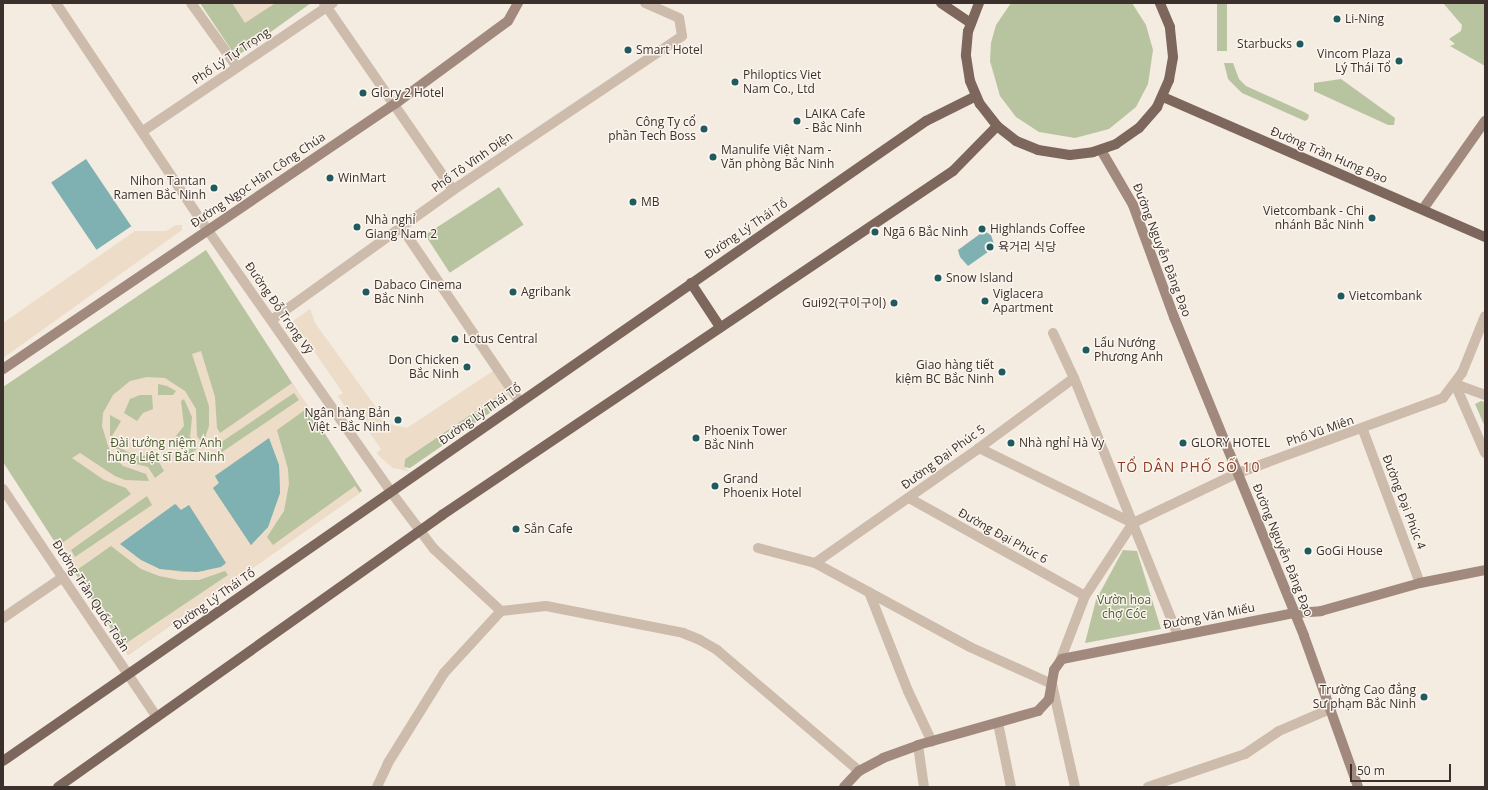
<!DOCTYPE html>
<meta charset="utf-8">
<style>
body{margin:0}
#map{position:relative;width:1488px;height:790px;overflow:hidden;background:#f4ebe1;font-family:"Open Sans","Noto Sans KR",sans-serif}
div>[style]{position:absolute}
.green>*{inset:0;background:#b8c4a0;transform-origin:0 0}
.plaza>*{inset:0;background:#ecdcc8}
.water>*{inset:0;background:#7fb0b2;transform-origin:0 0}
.street>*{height:10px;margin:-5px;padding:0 5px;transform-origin:5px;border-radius:5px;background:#cdbbac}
.secondary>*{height:10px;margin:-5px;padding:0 5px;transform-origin:5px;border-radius:5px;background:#a18a7d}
.primary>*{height:10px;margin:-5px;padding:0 5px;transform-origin:5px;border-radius:5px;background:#7d675c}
.dots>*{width:11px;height:11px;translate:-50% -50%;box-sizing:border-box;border:2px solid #fbf5ee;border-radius:50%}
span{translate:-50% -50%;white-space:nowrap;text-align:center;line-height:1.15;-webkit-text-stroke:3px #fbf5ee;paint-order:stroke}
.poi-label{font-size:12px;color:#3b302b}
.left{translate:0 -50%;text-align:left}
.right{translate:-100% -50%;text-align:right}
.street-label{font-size:12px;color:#3b302b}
.park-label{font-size:12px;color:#4a5a2e}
.quarter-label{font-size:14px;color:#8c3b22;letter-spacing:1px}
.frame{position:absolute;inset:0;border:4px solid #3b302b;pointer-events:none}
.scale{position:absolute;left:1350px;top:764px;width:101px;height:18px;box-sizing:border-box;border:2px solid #3b302b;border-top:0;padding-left:5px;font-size:12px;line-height:14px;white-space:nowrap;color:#3b302b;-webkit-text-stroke:3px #fbf5ee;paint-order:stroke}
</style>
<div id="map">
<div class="green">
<div style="clip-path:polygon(200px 3px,311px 3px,236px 57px)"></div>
<div style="clip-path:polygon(1011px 3px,1132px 3px,1146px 25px,1153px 50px,1148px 84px,1136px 107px,1109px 129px,1075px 138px,1039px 132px,1016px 117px,1000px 96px,990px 61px,991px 43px,996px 25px)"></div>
<div style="left:1217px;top:3px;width:10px;height:48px"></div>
<div style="clip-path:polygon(1443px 3px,1485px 3px,1485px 66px,1450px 46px,1455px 44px,1449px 39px,1461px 31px,1462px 25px)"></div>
<div style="clip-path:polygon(1224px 63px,1233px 63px,1239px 79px,1246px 86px,1304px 112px,1309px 115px,1308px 119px,1305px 121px,1242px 93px,1228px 79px)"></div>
<div style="clip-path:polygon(1341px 79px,1395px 118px,1394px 125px,1388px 125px,1314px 91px,1314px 83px)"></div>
<div style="left:499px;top:187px;width:45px;height:88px;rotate:57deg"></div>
<div style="clip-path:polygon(206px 250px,362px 491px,128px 655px,3px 462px,3px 387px)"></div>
<div style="clip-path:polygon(501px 394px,506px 394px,507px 401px,410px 468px,404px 467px,405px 459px)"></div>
<div style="clip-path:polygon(1481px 401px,1485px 402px,1485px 427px,1475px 404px)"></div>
<div style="clip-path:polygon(1123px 550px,1137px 551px,1161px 629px,1085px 643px,1096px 600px)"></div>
</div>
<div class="plaza">
<div style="clip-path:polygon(232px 3px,273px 3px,274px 4px,245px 23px)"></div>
<div style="clip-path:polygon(176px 225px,182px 225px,182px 230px,3px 358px,3px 323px,135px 231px,166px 231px)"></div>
<div style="clip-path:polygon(310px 309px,315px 323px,388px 424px,407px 428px,496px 369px,509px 389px,508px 397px,506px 394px,501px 394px,405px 459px,403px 465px,408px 471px,393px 468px,379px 456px,377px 453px,381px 449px,354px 410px,349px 413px,338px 396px,343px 393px,293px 321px)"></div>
<div style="clip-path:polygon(evenodd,201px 351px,215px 397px,217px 428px,220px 433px,292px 383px,309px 407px,277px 430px,288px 469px,289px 484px,284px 511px,267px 537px,273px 545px,355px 486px,360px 493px,128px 655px,122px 646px,228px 575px,225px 571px,199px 580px,179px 580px,159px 576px,141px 569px,111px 546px,74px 572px,58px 546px,131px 494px,126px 488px,104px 480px,72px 458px,80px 453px,115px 476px,125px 480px,149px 481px,146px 474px,123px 466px,114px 457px,108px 446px,102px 426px,103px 413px,113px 395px,130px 381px,147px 377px,165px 378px,185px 391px,196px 409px,197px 436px,203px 444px,209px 426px,209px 406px,192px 354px,201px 351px,158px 384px,167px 386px,176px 391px,173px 395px,158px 395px,158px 384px,201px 351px,294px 393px,299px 400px,222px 452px,217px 445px,294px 393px,201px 351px,140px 395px,152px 395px,153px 409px,143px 413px,137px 421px,124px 413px,130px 399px,140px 395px,201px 351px,184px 399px,192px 417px,190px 437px,198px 448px,189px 455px,175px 437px,184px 426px,181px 401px,184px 399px,201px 351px,110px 415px,121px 421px,112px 436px,110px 436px,110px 415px,201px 351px,269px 439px,279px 465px,280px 493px,268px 527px,251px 545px,213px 488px,219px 483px,215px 476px,269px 439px,201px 351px,117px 446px,135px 456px,143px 456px,154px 453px,164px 471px,155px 478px,148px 467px,133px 463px,122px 456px,115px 447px,117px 446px,201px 351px,147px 496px,152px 505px,75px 557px,71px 550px,147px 496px,201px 351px,176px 504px,181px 511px,205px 571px,184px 572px,160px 569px,135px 556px,176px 504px)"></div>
</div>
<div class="water">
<div style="left:86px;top:159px;width:81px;height:42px;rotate:56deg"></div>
<div style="clip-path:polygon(984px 231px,991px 235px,995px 247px,968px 266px,960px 257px,958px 250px)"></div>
<div style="clip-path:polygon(269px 438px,279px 465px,280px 493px,268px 527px,251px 545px,213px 488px,219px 483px,215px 476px)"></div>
<div style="clip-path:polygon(175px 504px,181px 510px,189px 505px,226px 563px,221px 567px,197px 572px,160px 569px,141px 560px,120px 544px)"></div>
</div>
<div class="street">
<div style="left:56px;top:3px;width:272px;rotate:56.3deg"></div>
<div style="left:207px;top:229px;width:321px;rotate:55deg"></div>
<div style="left:391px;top:492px;width:71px;rotate:53deg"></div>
<div style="left:434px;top:549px;width:91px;rotate:42.8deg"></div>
<div style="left:191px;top:3px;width:79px;rotate:54.3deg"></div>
<div style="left:324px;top:3px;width:227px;rotate:55.4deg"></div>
<div style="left:143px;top:131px;width:229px;rotate:-34deg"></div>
<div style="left:402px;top:228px;width:210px;rotate:55.9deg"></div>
<div style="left:273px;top:319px;width:221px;rotate:-35.6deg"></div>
<div style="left:453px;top:190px;width:276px;rotate:-33.9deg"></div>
<div style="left:682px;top:36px;width:18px;rotate:-99deg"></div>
<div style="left:679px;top:18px;width:37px;rotate:-156deg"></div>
<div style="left:1053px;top:333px;width:50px;rotate:65deg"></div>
<div style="left:1455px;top:384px;width:75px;rotate:66.5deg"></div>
<div style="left:1455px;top:384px;width:32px;rotate:20deg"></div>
<div style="left:1363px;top:430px;width:163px;rotate:69.6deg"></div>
<div style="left:979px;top:448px;width:171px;rotate:26deg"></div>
<div style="left:3px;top:489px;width:275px;rotate:56deg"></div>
<div style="left:909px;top:498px;width:201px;rotate:29.1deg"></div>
<div style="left:758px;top:548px;width:59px;rotate:14.7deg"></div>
<div style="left:869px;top:592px;width:106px;rotate:68.5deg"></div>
<div style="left:908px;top:691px;width:56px;rotate:64.8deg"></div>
<div style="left:501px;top:611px;width:45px;rotate:-6.3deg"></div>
<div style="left:546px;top:606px;width:140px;rotate:11.1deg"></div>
<div style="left:683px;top:633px;width:18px;rotate:22deg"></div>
<div style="left:700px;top:640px;width:20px;rotate:30deg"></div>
<div style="left:717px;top:650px;width:187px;rotate:40.4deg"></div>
<div style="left:3px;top:618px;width:73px;rotate:-34.3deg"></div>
<div style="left:1060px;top:661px;width:70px;rotate:-69deg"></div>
<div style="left:1085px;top:596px;width:87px;rotate:-56.7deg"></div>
<div style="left:1133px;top:523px;width:116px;rotate:-25.5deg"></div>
<div style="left:1238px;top:473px;width:218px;rotate:-20.1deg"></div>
<div style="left:1443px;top:398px;width:31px;rotate:-53deg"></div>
<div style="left:1462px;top:373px;width:61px;rotate:-68deg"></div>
<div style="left:998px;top:723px;width:65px;rotate:78.5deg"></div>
<div style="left:918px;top:745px;width:42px;rotate:81.9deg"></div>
<div style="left:377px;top:787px;width:26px;rotate:-65deg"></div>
<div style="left:388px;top:763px;width:106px;rotate:-58.1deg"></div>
<div style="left:444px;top:673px;width:84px;rotate:-47.4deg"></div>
<div style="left:1075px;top:787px;width:106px;rotate:-102.6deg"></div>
<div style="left:1052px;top:684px;width:90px;rotate:-155.7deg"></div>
<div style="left:970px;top:647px;width:176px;rotate:-151.5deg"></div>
<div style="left:815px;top:563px;width:200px;rotate:-35deg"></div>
<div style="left:979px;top:448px;width:118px;rotate:-36.4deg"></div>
<div style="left:1074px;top:378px;width:278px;rotate:68deg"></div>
<div style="left:1148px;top:787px;width:102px;rotate:-18.8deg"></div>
<div style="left:1245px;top:754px;width:41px;rotate:-34.1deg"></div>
<div style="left:1279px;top:731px;width:56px;rotate:-23.3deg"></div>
</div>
<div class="secondary">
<div style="left:1101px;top:150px;width:64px;rotate:59.8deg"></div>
<div style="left:1133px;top:205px;width:119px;rotate:69.9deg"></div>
<div style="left:1174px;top:317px;width:344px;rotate:67.8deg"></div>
<div style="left:1304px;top:636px;width:160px;rotate:70.3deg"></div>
<div style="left:1423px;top:209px;width:108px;rotate:-54.8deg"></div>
<div style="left:3px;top:369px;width:473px;rotate:-34.1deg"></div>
<div style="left:395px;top:104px;width:140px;rotate:-36.3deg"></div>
<div style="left:508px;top:21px;width:21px;rotate:-61deg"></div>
<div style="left:844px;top:787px;width:22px;rotate:-47deg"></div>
<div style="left:859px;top:771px;width:27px;rotate:-28deg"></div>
<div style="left:883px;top:758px;width:37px;rotate:-20deg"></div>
<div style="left:918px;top:745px;width:125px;rotate:-15.8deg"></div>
<div style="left:1038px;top:711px;width:16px;rotate:-47deg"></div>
<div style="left:1049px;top:699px;width:29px;rotate:-80deg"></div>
<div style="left:1054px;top:670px;width:14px;rotate:-54deg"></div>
<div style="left:1062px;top:659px;width:237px;rotate:-11.2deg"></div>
<div style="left:1295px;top:613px;width:26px;rotate:-4deg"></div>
<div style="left:1321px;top:611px;width:103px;rotate:-15.8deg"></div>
<div style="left:1420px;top:583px;width:66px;rotate:-11.3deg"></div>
</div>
<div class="primary">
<div style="left:941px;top:3px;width:36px;rotate:34deg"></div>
<div style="left:979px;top:3px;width:30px;rotate:111deg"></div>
<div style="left:968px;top:31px;width:25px;rotate:95deg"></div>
<div style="left:966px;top:56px;width:25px;rotate:81deg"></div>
<div style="left:970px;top:81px;width:25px;rotate:67deg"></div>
<div style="left:980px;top:104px;width:28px;rotate:52deg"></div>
<div style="left:997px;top:126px;width:24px;rotate:38deg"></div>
<div style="left:1016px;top:141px;width:24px;rotate:22deg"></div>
<div style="left:1038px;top:150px;width:32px;rotate:9deg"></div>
<div style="left:1070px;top:155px;width:23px;rotate:-7deg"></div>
<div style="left:1093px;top:152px;width:24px;rotate:-19deg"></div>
<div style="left:1116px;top:144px;width:28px;rotate:-35deg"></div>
<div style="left:1139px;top:128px;width:28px;rotate:-49deg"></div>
<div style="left:1157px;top:107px;width:30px;rotate:-66deg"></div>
<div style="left:1169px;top:80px;width:23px;rotate:-80deg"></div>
<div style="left:1173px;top:57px;width:30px;rotate:-96deg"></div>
<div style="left:1170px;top:27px;width:26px;rotate:-113deg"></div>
<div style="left:1163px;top:97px;width:351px;rotate:23.5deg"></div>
<div style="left:691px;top:283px;width:53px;rotate:56.6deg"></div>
<div style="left:3px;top:761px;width:1123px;rotate:-34.74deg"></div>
<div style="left:926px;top:121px;width:56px;rotate:-26.6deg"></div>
<div style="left:58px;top:787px;width:471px;rotate:-35.3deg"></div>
<div style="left:442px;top:515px;width:616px;rotate:-33.95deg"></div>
<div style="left:953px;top:171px;width:63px;rotate:-45.6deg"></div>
</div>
<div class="dots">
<div style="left:1337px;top:19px;background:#1f5a5e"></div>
<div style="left:1300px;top:44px;background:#1f5a5e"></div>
<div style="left:628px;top:50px;background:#1f5a5e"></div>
<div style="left:1399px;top:61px;background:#1f5a5e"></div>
<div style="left:735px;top:82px;background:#1f5a5e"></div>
<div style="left:363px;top:93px;background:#1f5a5e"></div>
<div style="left:797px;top:121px;background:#1f5a5e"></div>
<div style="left:704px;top:129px;background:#1f5a5e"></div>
<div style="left:713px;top:157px;background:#1f5a5e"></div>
<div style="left:330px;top:178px;background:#1f5a5e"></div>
<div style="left:214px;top:188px;background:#1f5a5e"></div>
<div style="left:633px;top:202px;background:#1f5a5e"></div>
<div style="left:1372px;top:218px;background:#1f5a5e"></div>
<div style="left:357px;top:227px;background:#1f5a5e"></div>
<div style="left:982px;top:229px;background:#1f5a5e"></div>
<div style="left:875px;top:232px;background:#1f5a5e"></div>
<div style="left:990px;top:247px;background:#1f5a5e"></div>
<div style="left:938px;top:278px;background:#1f5a5e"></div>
<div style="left:366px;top:292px;background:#1f5a5e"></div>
<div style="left:513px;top:292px;background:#1f5a5e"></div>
<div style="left:1341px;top:296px;background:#1f5a5e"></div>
<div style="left:985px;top:301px;background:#1f5a5e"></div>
<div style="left:894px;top:303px;background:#1f5a5e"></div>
<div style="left:455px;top:339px;background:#1f5a5e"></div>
<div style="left:1086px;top:350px;background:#1f5a5e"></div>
<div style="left:467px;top:367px;background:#1f5a5e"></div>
<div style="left:1002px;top:372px;background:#1f5a5e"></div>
<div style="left:398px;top:420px;background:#1f5a5e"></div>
<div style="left:696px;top:438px;background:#1f5a5e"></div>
<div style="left:1011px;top:443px;background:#1f5a5e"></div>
<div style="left:1183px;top:443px;background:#1f5a5e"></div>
<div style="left:715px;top:486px;background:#1f5a5e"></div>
<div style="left:516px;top:529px;background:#1f5a5e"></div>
<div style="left:1308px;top:551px;background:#1f5a5e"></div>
<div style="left:1424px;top:697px;background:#1f5a5e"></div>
</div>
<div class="poi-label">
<span class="left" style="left:1345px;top:19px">Li-Ning</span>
<span class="right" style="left:1292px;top:44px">Starbucks</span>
<span class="left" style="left:636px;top:50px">Smart Hotel</span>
<span class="right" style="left:1391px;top:61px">Vincom Plaza<br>Lý Thái Tổ</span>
<span class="left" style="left:743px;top:82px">Philoptics Viet<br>Nam Co., Ltd</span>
<span class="left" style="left:371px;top:93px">Glory 2 Hotel</span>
<span class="left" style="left:805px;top:121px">LAIKA Cafe<br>- Bắc Ninh</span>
<span class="right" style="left:696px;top:129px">Công Ty cổ<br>phần Tech Boss</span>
<span class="left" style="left:721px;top:157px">Manulife Việt Nam -<br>Văn phòng Bắc Ninh</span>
<span class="left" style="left:338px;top:178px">WinMart</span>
<span class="right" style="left:206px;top:188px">Nihon Tantan<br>Ramen Bắc Ninh</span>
<span class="left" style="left:641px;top:202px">MB</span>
<span class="right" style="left:1364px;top:218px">Vietcombank - Chi<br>nhánh Bắc Ninh</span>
<span class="left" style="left:365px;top:227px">Nhà nghỉ<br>Giang Nam 2</span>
<span class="left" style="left:990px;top:229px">Highlands Coffee</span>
<span class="left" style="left:883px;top:232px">Ngã 6 Bắc Ninh</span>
<span class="left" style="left:998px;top:247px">육거리 식당</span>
<span class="left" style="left:946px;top:278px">Snow Island</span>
<span class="left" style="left:374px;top:292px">Dabaco Cinema<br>Bắc Ninh</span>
<span class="left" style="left:521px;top:292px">Agribank</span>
<span class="left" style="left:993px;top:301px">Viglacera<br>Apartment</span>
<span class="left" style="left:1349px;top:296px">Vietcombank</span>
<span class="right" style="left:886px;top:303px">Gui92(구이구이)</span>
<span class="left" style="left:463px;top:339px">Lotus Central</span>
<span class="left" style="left:1094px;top:350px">Lẩu Nướng<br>Phương Anh</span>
<span class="right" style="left:459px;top:367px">Don Chicken<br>Bắc Ninh</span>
<span class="right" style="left:994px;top:372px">Giao hàng tiết<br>kiệm BC Bắc Ninh</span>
<span class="right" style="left:390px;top:420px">Ngân hàng Bản<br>Việt - Bắc Ninh</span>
<span class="left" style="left:704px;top:438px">Phoenix Tower<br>Bắc Ninh</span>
<span class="left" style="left:1019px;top:443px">Nhà nghỉ Hà Vy</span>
<span class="left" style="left:1191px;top:443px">GLORY HOTEL</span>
<span class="left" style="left:723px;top:486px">Grand<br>Phoenix Hotel</span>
<span class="left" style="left:524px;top:529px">Sắn Cafe</span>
<span class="left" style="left:1316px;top:551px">GoGi House</span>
<span class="right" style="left:1416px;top:697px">Trường Cao đẳng<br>Sư phạm Bắc Ninh</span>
</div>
<div class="street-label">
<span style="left:231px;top:56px;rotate:-34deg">Phố Lý Tự Trọng</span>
<span style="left:1329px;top:155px;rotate:23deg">Đường Trần Hưng Đạo</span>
<span style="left:472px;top:162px;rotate:-35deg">Phố Tô Vĩnh Diện</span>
<span style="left:258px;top:180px;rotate:-34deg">Đường Ngọc Hân Công Chúa</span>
<span style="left:746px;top:229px;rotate:-34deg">Đường Lý Thái Tổ</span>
<span style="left:1162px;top:250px;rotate:69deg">Đường Nguyễn Đăng Đạo</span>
<span style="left:279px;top:308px;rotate:55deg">Đường Đỗ Trọng Vỹ</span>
<span style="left:480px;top:414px;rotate:-35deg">Đường Lý Thái Tổ</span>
<span style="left:1320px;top:431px;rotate:-19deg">Phố Vũ Miên</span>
<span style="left:943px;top:457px;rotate:-36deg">Đường Đại Phúc 5</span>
<span style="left:1404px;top:502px;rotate:69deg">Đường Đại Phúc 4</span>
<span style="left:1003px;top:536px;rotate:29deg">Đường Đại Phúc 6</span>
<span style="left:1283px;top:550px;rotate:68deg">Đường Nguyễn Đăng Đạo</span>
<span style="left:91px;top:596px;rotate:57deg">Đường Trần Quốc Toản</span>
<span style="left:214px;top:599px;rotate:-35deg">Đường Lý Thái Tổ</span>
<span style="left:1209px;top:616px;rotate:-11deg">Đường Văn Miếu</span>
</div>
<div class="park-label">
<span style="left:166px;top:450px">Đài tưởng niệm Anh<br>hùng Liệt sĩ Bắc Ninh</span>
<span style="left:1124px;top:607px">Vườn hoa<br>chợ Cóc</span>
</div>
<div class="quarter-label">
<span style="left:1189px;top:467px">TỔ DÂN PHỐ SỐ 10</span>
</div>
<div class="frame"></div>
<div class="scale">50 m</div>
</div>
